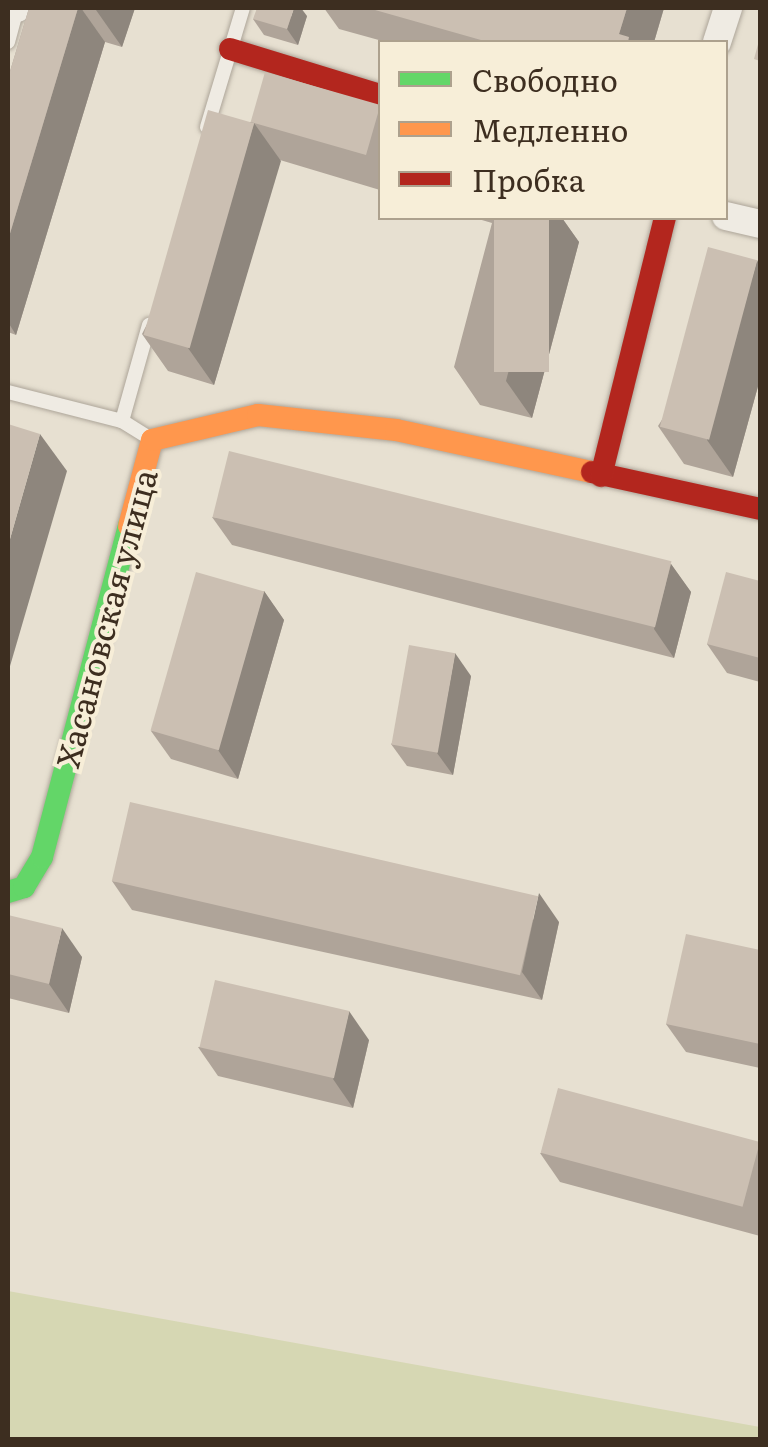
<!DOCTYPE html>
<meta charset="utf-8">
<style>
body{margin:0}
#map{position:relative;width:768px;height:1447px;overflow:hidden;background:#e7e0d1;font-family:Literata,serif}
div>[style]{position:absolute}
.green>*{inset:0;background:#d6d7b3}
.roads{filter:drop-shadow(0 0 2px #ada599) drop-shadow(0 0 2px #ada599)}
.lane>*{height:14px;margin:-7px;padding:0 7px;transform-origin:7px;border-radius:7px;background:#efebe3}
.street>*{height:28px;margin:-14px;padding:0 14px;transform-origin:14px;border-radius:14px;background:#efebe3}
.fast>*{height:22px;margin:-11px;padding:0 11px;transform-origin:11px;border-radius:11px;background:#63d668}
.slow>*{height:22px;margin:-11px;padding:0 11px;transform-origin:11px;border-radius:11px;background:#ff974d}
.jam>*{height:22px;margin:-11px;padding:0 11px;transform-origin:11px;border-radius:11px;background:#b3261e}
.wall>*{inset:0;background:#afa499}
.shaded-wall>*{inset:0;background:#8e867d}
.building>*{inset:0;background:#cbbfb2;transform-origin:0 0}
span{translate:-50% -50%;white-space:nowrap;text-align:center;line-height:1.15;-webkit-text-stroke:8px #f7eed8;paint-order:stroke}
.street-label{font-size:32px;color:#3d2e20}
.frame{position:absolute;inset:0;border:10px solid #3d2e20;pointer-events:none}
.legend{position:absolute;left:378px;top:40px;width:350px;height:180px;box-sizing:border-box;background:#f7eed8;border:2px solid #ada18e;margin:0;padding:12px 18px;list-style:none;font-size:30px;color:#3d2e20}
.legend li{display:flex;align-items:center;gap:20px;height:50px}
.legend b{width:50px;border:2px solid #ada18e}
</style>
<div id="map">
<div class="green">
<div style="clip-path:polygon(8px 1291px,760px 1427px,760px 1439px,8px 1439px)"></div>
</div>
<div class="roads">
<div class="lane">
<div style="left:8px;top:42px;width:35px;rotate:-75deg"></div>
<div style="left:207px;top:127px;width:124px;rotate:-73.2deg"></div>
<div style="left:8px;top:392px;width:118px;rotate:14.3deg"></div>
<div style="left:122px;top:421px;width:31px;rotate:32deg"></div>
<div style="left:122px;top:421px;width:100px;rotate:-74.3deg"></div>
</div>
<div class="street">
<div style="left:14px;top:8px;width:3px"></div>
<div style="left:717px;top:42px;width:36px;rotate:-72deg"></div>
<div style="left:726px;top:216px;width:35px;rotate:13deg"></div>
</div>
<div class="fast">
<div style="left:8px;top:892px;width:17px;rotate:-17deg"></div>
<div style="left:24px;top:887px;width:35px;rotate:-59deg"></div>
<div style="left:42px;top:857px;width:342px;rotate:-75.3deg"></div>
</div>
<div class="slow">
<div style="left:129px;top:526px;width:89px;rotate:-75deg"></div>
<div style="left:152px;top:440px;width:109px;rotate:-13.3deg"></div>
<div style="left:258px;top:415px;width:139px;rotate:6.2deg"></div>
<div style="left:396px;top:430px;width:200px;rotate:12.1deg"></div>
</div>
<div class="jam">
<div style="left:230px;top:49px;width:157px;rotate:17deg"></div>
<div style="left:592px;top:472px;width:172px;rotate:12.4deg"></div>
<div style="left:601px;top:476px;width:266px;rotate:-76.1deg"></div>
</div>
</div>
<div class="wall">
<div style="clip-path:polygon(29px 8px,135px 8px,122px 47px,105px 42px,16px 335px,8px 332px,8px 78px)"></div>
<div style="clip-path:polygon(324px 8px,664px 8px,654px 42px,386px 42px,339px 29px)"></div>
<div style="clip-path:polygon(307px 16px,298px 45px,264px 35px,253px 19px)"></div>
<div style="clip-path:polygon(380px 106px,380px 190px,280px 160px,214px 385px,168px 371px,142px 334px,250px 122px)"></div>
<div style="clip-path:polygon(475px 218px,562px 218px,579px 242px,532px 418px,480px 405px,454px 367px,492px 223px)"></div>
<div style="clip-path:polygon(760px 266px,760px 379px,733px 477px,684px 464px,658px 426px)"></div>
<div style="clip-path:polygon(212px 517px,671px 564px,691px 592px,674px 658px,232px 545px)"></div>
<div style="clip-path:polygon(760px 581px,760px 682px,727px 673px,707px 644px)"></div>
<div style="clip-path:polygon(264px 591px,284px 620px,238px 779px,171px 759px,151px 731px)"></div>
<div style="clip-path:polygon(471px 676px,453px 775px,407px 766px,391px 744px)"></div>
<div style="clip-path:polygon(112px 881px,559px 922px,542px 1000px,132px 910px)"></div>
<div style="clip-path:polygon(8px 915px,82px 957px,69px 1013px,8px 998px)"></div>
<div style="clip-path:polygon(760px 950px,760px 1068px,686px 1052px,666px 1024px)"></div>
<div style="clip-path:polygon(369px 1040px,353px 1108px,218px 1076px,198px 1047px)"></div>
<div style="clip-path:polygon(760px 1143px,760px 1236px,560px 1182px,540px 1153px)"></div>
</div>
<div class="shaded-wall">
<div style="clip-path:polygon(78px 8px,81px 8px,105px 42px,16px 335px,8px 322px,8px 240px)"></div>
<div style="clip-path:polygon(97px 8px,135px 8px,122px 47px,96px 10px)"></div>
<div style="clip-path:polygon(294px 8px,301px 8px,307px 16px,298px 45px,287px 29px)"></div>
<div style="clip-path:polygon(627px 8px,664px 8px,654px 42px,625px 42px,619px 34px)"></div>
<div style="clip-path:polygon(254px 123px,281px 161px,214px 385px,188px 348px)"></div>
<div style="clip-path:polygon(549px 218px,562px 218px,579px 242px,532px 418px,506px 381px)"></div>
<div style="clip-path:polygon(757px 260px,760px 266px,760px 379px,733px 477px,707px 440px)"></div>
<div style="clip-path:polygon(40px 434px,67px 471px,8px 673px,8px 546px)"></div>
<div style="clip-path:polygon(671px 564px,691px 592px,674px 658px,654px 629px)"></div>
<div style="clip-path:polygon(264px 591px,284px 620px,238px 779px,218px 750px)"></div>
<div style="clip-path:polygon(455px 653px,471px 676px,453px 775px,437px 753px)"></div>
<div style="clip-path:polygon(539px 893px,559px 922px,542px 1000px,522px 972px)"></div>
<div style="clip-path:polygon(62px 928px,82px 957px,69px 1013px,49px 984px)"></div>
<div style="clip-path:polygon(349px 1011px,369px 1040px,353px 1108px,333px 1079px)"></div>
</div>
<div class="building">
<div style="clip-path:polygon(29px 8px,78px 8px,8px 240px,8px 78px)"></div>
<div style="clip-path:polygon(257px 8px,294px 8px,287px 29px,253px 19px)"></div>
<div style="clip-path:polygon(368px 8px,627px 8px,619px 34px,629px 37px,628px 42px,488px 42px)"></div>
<div style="clip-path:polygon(760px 37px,760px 61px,754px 59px)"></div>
<div style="left:265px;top:72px;width:120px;height:52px;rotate:16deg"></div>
<div style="left:208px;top:110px;width:48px;height:234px;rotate:16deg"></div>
<div style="left:494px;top:218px;width:55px;height:154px"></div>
<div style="left:708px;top:247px;width:51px;height:186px;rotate:15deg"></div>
<div style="clip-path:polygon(8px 424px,40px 434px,8px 546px)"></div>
<div style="left:229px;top:451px;width:456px;height:68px;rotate:14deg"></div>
<div style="left:196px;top:572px;width:71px;height:165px;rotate:16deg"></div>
<div style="clip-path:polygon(726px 572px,760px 581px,760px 658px,707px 644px)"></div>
<div style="left:409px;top:645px;width:47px;height:101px;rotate:10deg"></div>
<div style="left:130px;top:802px;width:419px;height:81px;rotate:13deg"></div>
<div style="clip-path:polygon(8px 915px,62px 928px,49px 984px,8px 974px)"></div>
<div style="clip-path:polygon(686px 934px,760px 950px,760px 1044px,666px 1024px)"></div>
<div style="left:215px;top:980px;width:138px;height:69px;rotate:13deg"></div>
<div style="left:558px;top:1088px;width:209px;height:67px;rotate:15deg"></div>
</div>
<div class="street-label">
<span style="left:105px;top:618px;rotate:-75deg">Хасановская улица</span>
</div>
<div class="frame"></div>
<ul class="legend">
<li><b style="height:12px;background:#63d668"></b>Свободно</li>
<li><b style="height:12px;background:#ff974d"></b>Медленно</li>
<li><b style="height:12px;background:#b3261e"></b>Пробка</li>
</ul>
</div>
